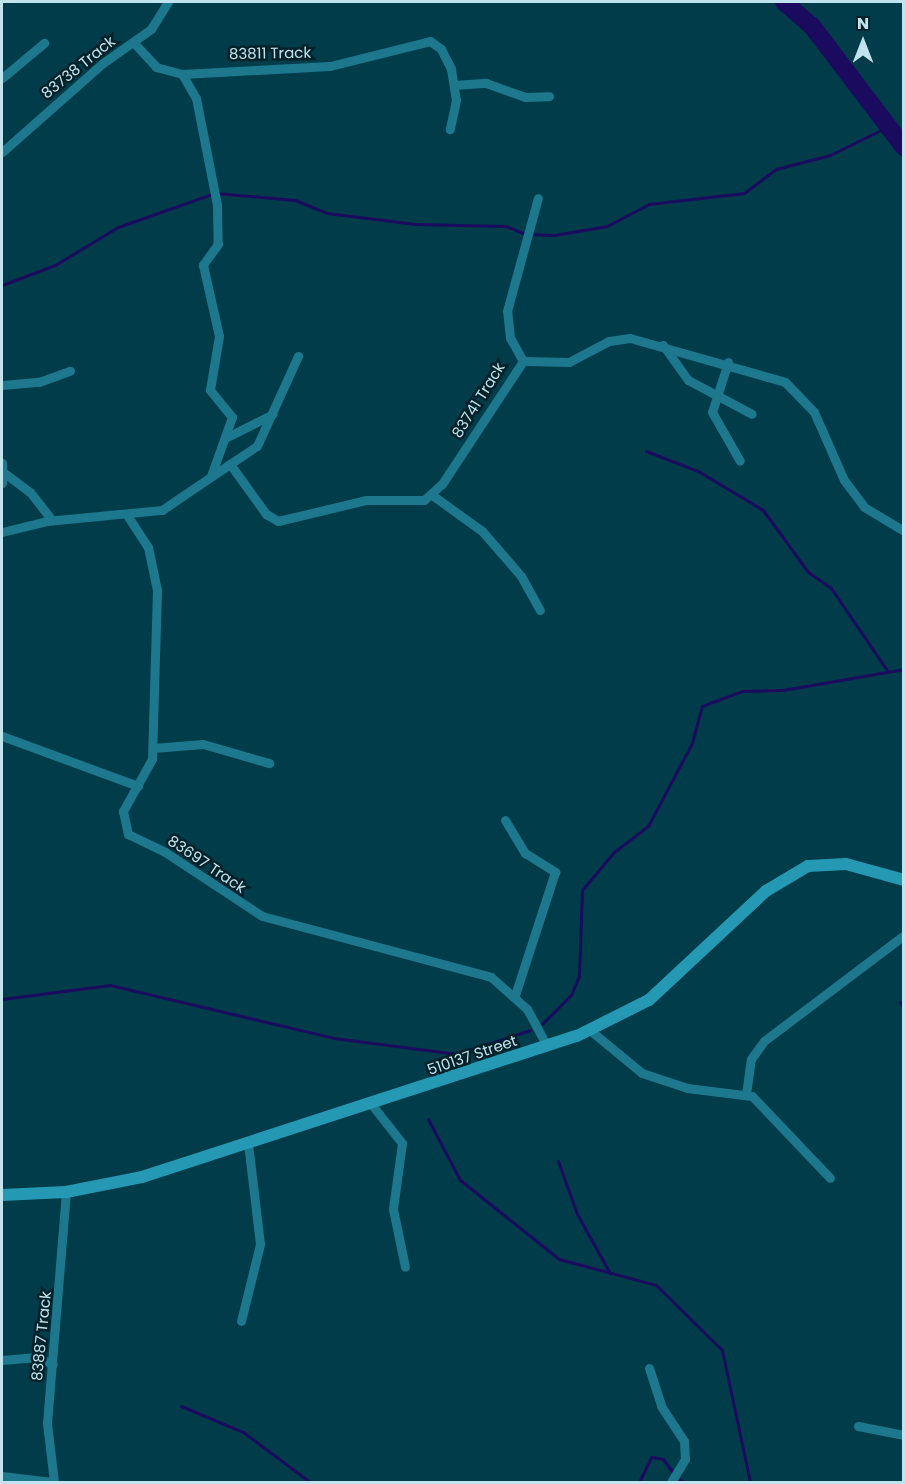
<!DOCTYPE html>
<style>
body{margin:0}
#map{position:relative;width:905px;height:1484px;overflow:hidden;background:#003c4a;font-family:Poppins,sans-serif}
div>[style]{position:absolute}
.stream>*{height:3px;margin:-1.5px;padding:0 1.5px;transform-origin:1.5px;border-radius:1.5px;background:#1a0b5e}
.river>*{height:18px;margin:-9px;padding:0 9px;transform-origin:9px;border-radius:9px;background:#1a0b5e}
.street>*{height:9px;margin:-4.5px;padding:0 4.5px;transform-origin:4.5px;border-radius:4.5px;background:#1d778d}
.secondary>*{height:12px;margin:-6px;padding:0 6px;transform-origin:6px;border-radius:6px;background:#2598b4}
span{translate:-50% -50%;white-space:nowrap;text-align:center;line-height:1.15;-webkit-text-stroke:5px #032129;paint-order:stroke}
.street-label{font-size:15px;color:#c1e3ed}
.frame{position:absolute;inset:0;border:3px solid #c1e3ed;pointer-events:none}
.north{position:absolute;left:833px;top:12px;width:60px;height:60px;-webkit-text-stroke:4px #032129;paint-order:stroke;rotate:0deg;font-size:16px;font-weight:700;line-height:24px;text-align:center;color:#c1e3ed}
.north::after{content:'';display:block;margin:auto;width:21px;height:27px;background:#c1e3ed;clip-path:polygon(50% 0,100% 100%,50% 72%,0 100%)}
</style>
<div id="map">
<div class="stream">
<div style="left:2px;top:285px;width:57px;rotate:-20.7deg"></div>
<div style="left:55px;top:265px;width:74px;rotate:-31.1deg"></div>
<div style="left:118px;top:227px;width:103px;rotate:-19.3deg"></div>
<div style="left:215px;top:193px;width:80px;rotate:5deg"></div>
<div style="left:295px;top:200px;width:35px;rotate:22deg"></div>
<div style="left:327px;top:213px;width:89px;rotate:7.1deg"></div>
<div style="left:415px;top:224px;width:91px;rotate:1.3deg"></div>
<div style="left:506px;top:226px;width:21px;rotate:23deg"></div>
<div style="left:525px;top:234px;width:29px;rotate:2deg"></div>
<div style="left:554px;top:235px;width:54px;rotate:-9.6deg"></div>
<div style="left:607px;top:226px;width:47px;rotate:-27.6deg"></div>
<div style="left:649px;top:204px;width:96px;rotate:-6.6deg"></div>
<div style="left:744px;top:193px;width:40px;rotate:-37deg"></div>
<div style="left:776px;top:169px;width:56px;rotate:-14.5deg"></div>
<div style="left:830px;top:155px;width:64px;rotate:-26.2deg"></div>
<div style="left:646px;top:451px;width:56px;rotate:21deg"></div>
<div style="left:698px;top:471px;width:76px;rotate:31deg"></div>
<div style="left:763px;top:510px;width:77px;rotate:54deg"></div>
<div style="left:808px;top:572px;width:28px;rotate:35deg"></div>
<div style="left:831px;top:588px;width:99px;rotate:55.7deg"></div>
<div style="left:2px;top:999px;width:109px;rotate:-7.4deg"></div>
<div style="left:110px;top:985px;width:230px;rotate:13.3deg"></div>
<div style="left:334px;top:1038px;width:124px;rotate:7.4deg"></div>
<div style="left:457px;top:1054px;width:77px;rotate:-18.2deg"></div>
<div style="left:900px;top:1002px;width:7px;rotate:56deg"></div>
<div style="left:542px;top:1024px;width:41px;rotate:-45deg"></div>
<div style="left:571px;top:995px;width:21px;rotate:-67deg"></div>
<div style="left:579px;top:976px;width:86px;rotate:-88deg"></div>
<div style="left:582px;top:890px;width:50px;rotate:-49.9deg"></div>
<div style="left:614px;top:852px;width:43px;rotate:-37.4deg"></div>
<div style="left:648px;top:826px;width:94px;rotate:-62.1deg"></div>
<div style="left:692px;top:743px;width:38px;rotate:-75deg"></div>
<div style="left:702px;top:706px;width:43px;rotate:-20.6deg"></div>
<div style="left:742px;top:691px;width:41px;rotate:-1.4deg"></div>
<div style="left:783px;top:690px;width:123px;rotate:-9.8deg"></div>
<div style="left:428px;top:1119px;width:69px;rotate:62.3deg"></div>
<div style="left:460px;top:1180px;width:127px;rotate:38.6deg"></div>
<div style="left:559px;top:1259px;width:100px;rotate:15deg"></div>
<div style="left:656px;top:1285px;width:93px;rotate:44.6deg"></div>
<div style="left:722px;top:1350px;width:135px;rotate:78deg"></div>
<div style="left:558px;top:1161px;width:56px;rotate:70.3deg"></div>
<div style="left:577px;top:1214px;width:68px;rotate:60.8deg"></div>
<div style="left:181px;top:1406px;width:67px;rotate:22.8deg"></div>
<div style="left:243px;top:1432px;width:84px;rotate:36.7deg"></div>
<div style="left:679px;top:1479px;width:5px;rotate:37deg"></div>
<div style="left:639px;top:1482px;width:28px;rotate:-64deg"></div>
<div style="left:651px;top:1457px;width:12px;rotate:9deg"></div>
<div style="left:663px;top:1459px;width:17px;rotate:54deg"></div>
</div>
<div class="river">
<div style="left:784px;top:2px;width:37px;rotate:41deg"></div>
<div style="left:812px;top:26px;width:152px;rotate:52.8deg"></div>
</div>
<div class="street">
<div style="left:134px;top:43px;width:33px;rotate:47deg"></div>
<div style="left:156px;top:67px;width:27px;rotate:15deg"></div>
<div style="left:182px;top:74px;width:148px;rotate:-3.1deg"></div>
<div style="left:330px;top:66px;width:103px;rotate:-14deg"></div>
<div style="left:430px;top:41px;width:14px;rotate:36deg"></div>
<div style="left:441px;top:49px;width:22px;rotate:63deg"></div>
<div style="left:451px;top:69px;width:31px;rotate:81deg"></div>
<div style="left:456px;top:100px;width:30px;rotate:102deg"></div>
<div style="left:182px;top:74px;width:28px;rotate:60deg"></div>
<div style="left:196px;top:98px;width:109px;rotate:78.9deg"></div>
<div style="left:217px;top:205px;width:39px;rotate:89deg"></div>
<div style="left:218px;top:244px;width:26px;rotate:126deg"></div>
<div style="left:203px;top:265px;width:73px;rotate:77.3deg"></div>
<div style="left:219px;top:336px;width:55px;rotate:99.5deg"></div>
<div style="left:210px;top:390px;width:35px;rotate:51deg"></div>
<div style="left:232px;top:417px;width:63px;rotate:109.6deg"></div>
<div style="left:2px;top:78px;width:55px;rotate:-39.8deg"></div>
<div style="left:454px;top:85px;width:32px;rotate:-4deg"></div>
<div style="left:486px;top:83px;width:41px;rotate:19.7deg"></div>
<div style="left:525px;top:97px;width:24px;rotate:-2deg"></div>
<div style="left:2px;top:152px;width:135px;rotate:-41.4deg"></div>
<div style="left:103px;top:63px;width:59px;rotate:-35.3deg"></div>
<div style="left:151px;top:29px;width:32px;rotate:-58deg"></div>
<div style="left:663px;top:345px;width:43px;rotate:54.5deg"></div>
<div style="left:688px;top:380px;width:72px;rotate:28deg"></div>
<div style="left:523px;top:361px;width:26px;rotate:-119deg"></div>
<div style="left:510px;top:338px;width:27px;rotate:-96deg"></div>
<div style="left:507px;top:311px;width:117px;rotate:-74.7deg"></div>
<div style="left:728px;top:362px;width:52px;rotate:107.7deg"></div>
<div style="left:712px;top:412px;width:56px;rotate:60.3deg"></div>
<div style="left:2px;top:385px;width:37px;rotate:-5deg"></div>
<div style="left:39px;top:382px;width:33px;rotate:-20deg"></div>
<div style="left:227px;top:437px;width:51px;rotate:-26.6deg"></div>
<div style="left:2px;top:463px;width:20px;rotate:90deg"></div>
<div style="left:230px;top:464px;width:32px;rotate:-34deg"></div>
<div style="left:257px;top:446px;width:99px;rotate:-65.5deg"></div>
<div style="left:3px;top:472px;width:34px;rotate:37deg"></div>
<div style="left:30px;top:492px;width:36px;rotate:52deg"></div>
<div style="left:432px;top:495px;width:62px;rotate:35.8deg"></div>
<div style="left:482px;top:531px;width:60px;rotate:49.1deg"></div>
<div style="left:521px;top:576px;width:39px;rotate:61deg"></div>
<div style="left:127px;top:515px;width:38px;rotate:57deg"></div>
<div style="left:148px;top:547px;width:44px;rotate:78.2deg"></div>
<div style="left:157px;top:590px;width:169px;rotate:91.7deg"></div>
<div style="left:152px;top:759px;width:60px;rotate:119.1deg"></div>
<div style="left:123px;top:811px;width:24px;rotate:78deg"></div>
<div style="left:128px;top:834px;width:41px;rotate:25.9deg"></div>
<div style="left:165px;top:852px;width:116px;rotate:33.4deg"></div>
<div style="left:262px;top:916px;width:237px;rotate:14.9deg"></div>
<div style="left:491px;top:977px;width:48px;rotate:41.6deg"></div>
<div style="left:527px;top:1009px;width:42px;rotate:61.6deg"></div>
<div style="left:2px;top:532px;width:46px;rotate:-13.7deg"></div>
<div style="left:47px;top:521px;width:116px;rotate:-5.5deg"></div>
<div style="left:162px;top:510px;width:82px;rotate:-34.1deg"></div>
<div style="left:230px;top:464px;width:62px;rotate:54.2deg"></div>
<div style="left:266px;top:514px;width:14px;rotate:30deg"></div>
<div style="left:278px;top:521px;width:90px;rotate:-13.4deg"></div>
<div style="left:366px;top:500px;width:58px"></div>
<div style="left:424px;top:500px;width:24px;rotate:-42deg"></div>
<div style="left:442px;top:484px;width:147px;rotate:-56.6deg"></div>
<div style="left:523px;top:361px;width:46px;rotate:1.2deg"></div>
<div style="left:569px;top:362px;width:45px;rotate:-27.7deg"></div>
<div style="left:609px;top:341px;width:21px;rotate:-8deg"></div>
<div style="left:630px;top:338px;width:161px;rotate:15.8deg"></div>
<div style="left:785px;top:382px;width:42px;rotate:46deg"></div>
<div style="left:814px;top:412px;width:74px;rotate:66.2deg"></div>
<div style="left:844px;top:480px;width:34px;rotate:53deg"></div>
<div style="left:864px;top:507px;width:47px;rotate:31deg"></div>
<div style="left:2px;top:736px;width:145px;rotate:20.2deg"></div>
<div style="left:153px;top:748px;width:50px;rotate:-4.6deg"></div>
<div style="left:203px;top:744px;width:69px;rotate:16.1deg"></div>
<div style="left:505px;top:820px;width:39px;rotate:59deg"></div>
<div style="left:525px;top:853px;width:36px;rotate:32deg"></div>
<div style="left:555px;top:872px;width:129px;rotate:108deg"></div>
<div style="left:591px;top:1031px;width:66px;rotate:39.5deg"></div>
<div style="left:642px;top:1073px;width:47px;rotate:18.4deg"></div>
<div style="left:687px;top:1088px;width:65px;rotate:7deg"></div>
<div style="left:752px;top:1096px;width:113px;rotate:46.4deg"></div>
<div style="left:746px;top:1094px;width:35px;rotate:-82deg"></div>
<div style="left:751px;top:1059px;width:22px;rotate:-54deg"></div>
<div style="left:764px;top:1041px;width:176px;rotate:-37.1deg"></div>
<div style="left:372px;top:1105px;width:48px;rotate:51.7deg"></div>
<div style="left:402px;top:1143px;width:67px;rotate:97.8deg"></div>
<div style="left:393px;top:1209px;width:59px;rotate:78.3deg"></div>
<div style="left:241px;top:1321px;width:79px;rotate:-76.1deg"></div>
<div style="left:260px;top:1244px;width:102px;rotate:-96.8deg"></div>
<div style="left:2px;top:1360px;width:32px;rotate:-5deg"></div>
<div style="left:34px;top:1357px;width:20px;rotate:20deg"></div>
<div style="left:649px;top:1368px;width:40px;rotate:72deg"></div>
<div style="left:661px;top:1406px;width:42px;rotate:56.7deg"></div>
<div style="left:684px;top:1441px;width:18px;rotate:87deg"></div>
<div style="left:685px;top:1459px;width:27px;rotate:121deg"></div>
<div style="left:858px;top:1426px;width:47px;rotate:11.1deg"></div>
<div style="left:2px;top:1476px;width:50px;rotate:6.8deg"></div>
<div style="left:54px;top:1482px;width:59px;rotate:-96.8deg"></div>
<div style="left:47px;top:1423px;width:232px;rotate:-85.3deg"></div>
</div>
<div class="secondary">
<div style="left:2px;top:1195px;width:64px;rotate:-2.7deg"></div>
<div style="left:66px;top:1192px;width:77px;rotate:-11.2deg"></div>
<div style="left:142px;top:1177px;width:457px;rotate:-18deg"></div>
<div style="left:577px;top:1036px;width:80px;rotate:-26.6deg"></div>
<div style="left:649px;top:1000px;width:160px;rotate:-43deg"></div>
<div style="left:766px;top:891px;width:49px;rotate:-30.8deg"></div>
<div style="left:808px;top:866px;width:38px;rotate:-3deg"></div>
<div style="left:846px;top:864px;width:60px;rotate:15.4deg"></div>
</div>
<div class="street-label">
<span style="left:270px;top:53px;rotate:-1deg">83811 Track</span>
<span style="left:78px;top:67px;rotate:-39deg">83738 Track</span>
<span style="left:478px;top:400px;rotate:-58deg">83741 Track</span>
<span style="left:207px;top:864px;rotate:34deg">83697 Track</span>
<span style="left:472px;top:1055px;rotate:-19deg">510137 Street</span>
<span style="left:41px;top:1336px;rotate:-84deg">83887 Track</span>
</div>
<div class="frame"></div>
<div class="north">N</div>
</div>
